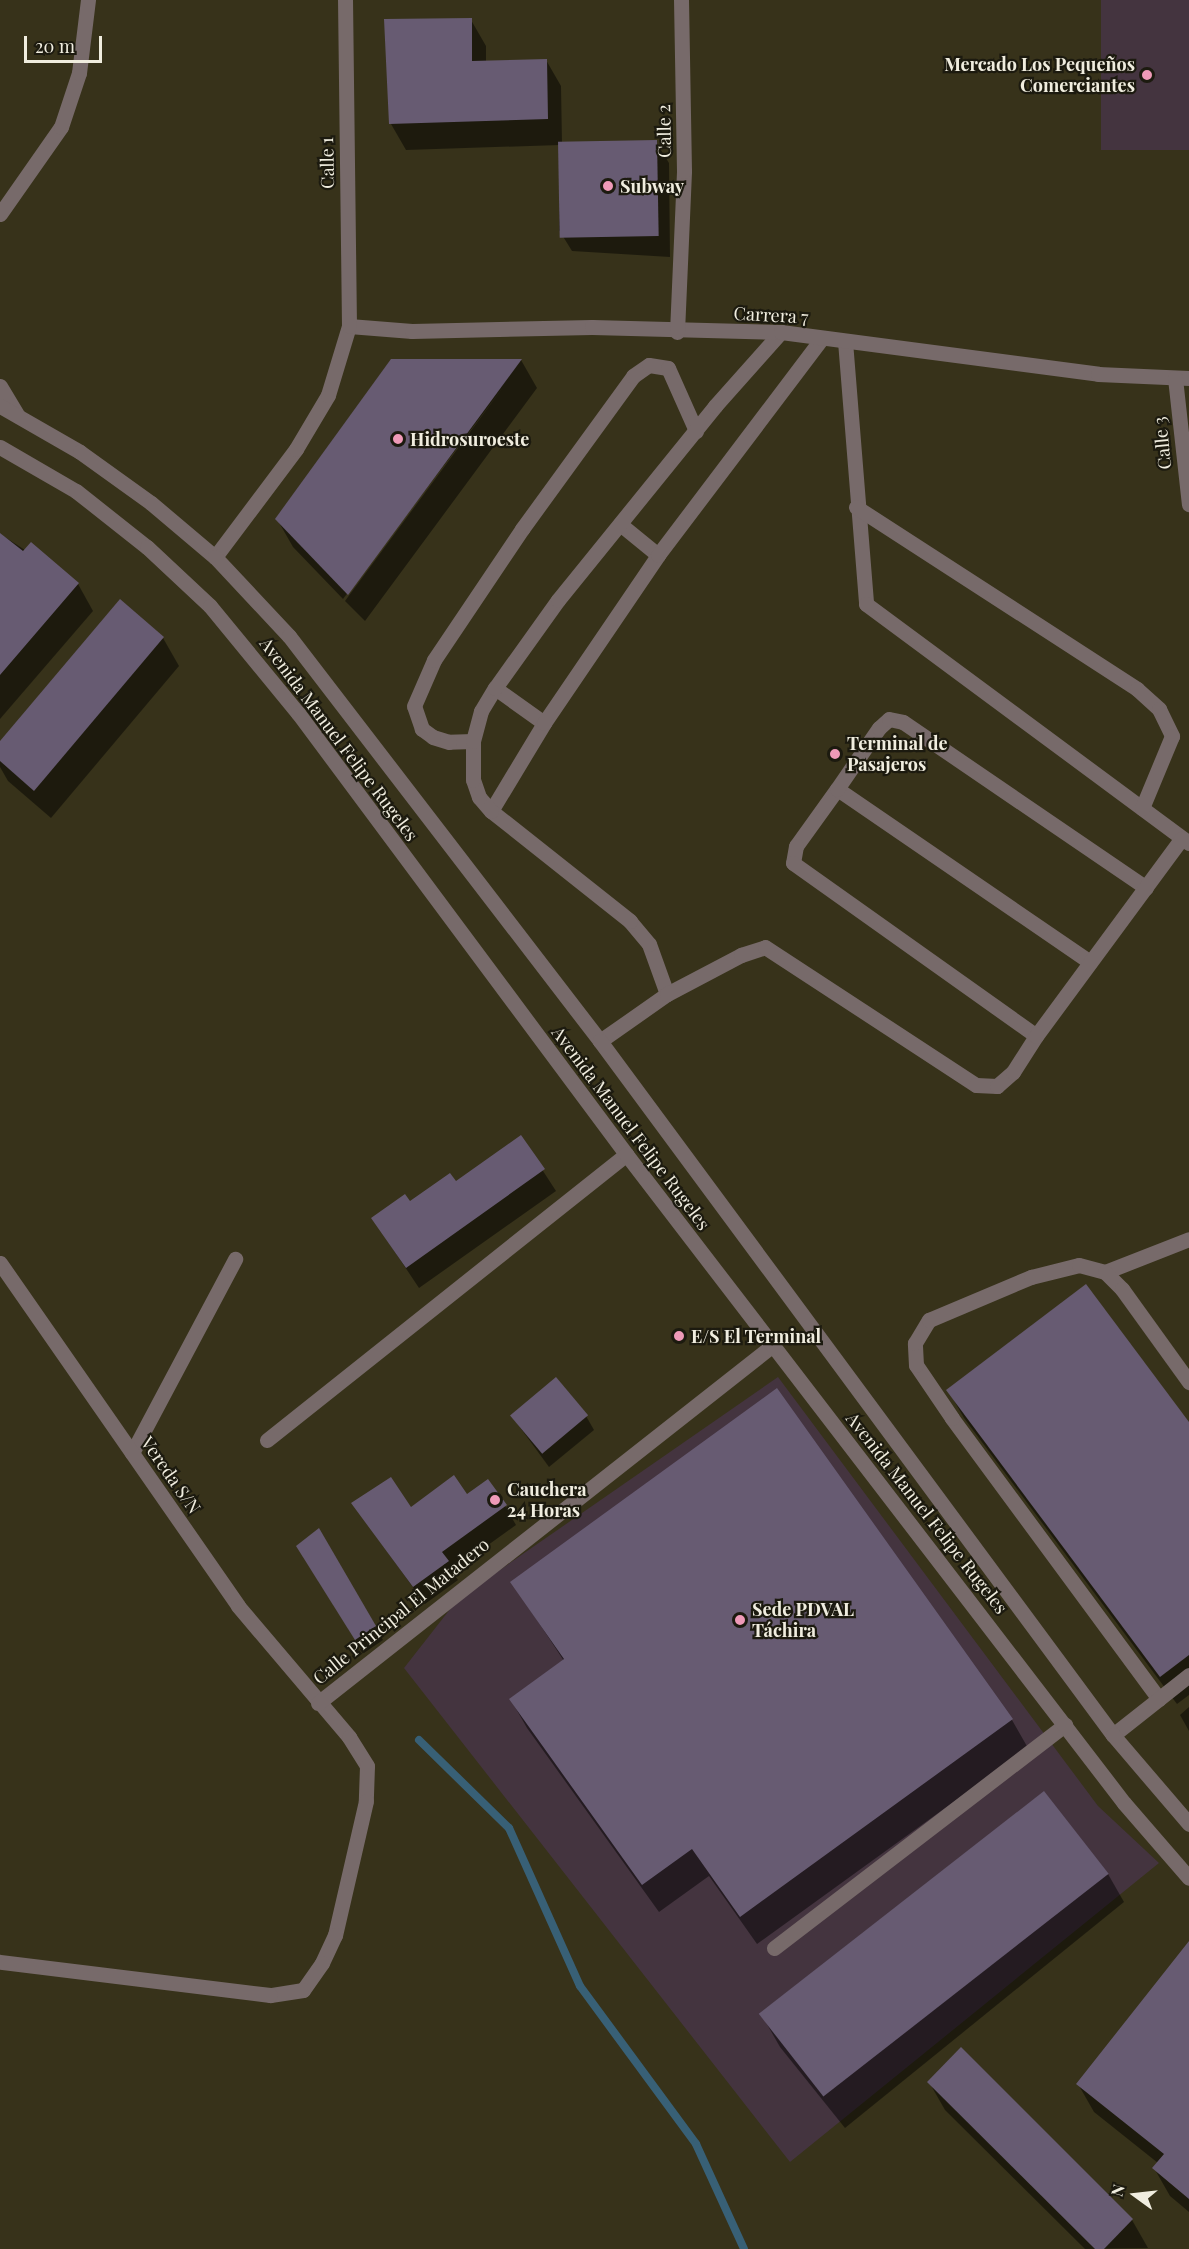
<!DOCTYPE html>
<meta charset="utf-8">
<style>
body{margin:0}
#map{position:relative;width:1189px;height:2249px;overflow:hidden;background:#37321a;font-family:"Playfair Display",serif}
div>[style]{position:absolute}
.commercial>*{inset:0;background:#44343f;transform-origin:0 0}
.shadow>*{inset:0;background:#0007}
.stream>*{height:8px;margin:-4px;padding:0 4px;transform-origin:4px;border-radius:4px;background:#386076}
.building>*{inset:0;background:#675b72;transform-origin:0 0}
.service>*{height:15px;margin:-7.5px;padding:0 7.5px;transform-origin:7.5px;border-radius:7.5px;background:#776a6a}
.minor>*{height:15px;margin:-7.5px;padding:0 7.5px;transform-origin:7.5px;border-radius:7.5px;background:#776a6a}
.tertiary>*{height:15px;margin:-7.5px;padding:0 7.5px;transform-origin:7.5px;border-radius:7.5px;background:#776a6a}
.dots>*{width:16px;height:16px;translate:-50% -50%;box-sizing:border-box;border:3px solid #1c1a0f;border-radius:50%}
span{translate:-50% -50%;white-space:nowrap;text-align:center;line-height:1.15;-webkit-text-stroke:4.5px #1c1a0f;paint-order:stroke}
.poi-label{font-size:18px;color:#f0eddf;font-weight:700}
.right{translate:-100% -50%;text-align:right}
.left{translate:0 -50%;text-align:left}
.street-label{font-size:18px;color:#f0eddf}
.north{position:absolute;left:1105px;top:2165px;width:60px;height:60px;-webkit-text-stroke:4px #1c1a0f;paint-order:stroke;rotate:285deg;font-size:16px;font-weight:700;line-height:24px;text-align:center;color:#f0eddf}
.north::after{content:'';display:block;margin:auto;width:21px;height:27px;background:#f0eddf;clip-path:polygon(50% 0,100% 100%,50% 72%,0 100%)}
.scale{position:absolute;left:24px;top:36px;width:78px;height:27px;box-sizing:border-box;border:3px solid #f0eddf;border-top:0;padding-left:8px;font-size:18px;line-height:21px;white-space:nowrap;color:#f0eddf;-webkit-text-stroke:4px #1c1a0f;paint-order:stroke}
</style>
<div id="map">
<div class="commercial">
<div style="left:1101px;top:0;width:88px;height:150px"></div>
<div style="clip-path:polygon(778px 1377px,1098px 1806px,1159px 1863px,790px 2162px,404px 1668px,458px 1599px)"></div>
</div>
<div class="shadow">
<div style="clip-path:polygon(471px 20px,486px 46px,486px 62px,546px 60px,561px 86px,562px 143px,656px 142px,669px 163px,670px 257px,572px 251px,559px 230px,560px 145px,406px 150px,391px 124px)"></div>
<div style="clip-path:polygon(521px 360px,537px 388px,365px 621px,345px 601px,504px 386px,343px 599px,293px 547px,277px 519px,392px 361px)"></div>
<div style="clip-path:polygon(0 534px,78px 584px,93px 611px,0 719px)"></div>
<div style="clip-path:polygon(163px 638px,179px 666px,51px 818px,8px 781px,0 767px,0 743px)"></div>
<div style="clip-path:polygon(521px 1137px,556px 1191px,419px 1288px,373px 1219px,456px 1183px)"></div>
<div style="clip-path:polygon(948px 1390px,1189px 1425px,1189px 1695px,1177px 1704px,964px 1418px)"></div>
<div style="clip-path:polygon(511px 1415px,586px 1416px,594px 1430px,549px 1467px)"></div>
<div style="clip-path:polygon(467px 1496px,505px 1506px,516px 1525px,452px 1571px,458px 1580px,425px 1604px,353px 1504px,411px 1509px)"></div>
<div style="clip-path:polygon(319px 1530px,383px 1640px,364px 1653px,306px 1561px)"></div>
<div style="clip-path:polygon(512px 1582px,1012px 1720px,1028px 1748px,757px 1944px,709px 1876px,659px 1912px,527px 1728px,511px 1700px,564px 1661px)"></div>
<div style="clip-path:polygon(1189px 1707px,1189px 1731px,1180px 1715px)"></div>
<div style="clip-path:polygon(1108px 1874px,1124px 1902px,845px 2128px,780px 2047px,764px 2019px)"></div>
<div style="clip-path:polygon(1189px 1948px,1189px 2212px,1170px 2196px,1154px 2168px,1158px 2163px,1094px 2112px,1078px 2084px)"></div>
<div style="clip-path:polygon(929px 2082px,1132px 2220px,1148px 2248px,1085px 2249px,945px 2110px)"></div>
</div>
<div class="stream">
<div style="left:419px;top:1740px;width:126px;rotate:44.4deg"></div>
<div style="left:509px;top:1828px;width:173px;rotate:65.8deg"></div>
<div style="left:580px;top:1986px;width:196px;rotate:53.7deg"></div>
<div style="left:696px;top:2144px;width:115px;rotate:65.4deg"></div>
</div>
<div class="building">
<div style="clip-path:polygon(472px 18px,472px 61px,547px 59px,548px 119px,389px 124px,384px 19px)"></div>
<div style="left:657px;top:140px;width:96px;height:99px;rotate:89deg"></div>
<div style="clip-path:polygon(391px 359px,522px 359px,348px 595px,275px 519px)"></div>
<div style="clip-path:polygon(0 533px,23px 551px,31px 542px,79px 583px,0 675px)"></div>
<div style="clip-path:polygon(120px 599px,164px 637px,34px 791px,0 761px,0 741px)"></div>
<div style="clip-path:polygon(521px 1135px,545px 1169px,406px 1268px,371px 1218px,405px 1194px,410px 1201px,450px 1173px,456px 1181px)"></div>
<div style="clip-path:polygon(1086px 1284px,1189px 1422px,1189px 1655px,1160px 1677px,946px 1390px)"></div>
<div style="left:556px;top:1377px;width:50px;height:60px;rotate:50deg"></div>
<div style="clip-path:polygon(777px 1388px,1013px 1719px,740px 1917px,692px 1849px,642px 1885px,509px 1699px,564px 1659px,510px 1582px)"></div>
<div style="clip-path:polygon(454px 1475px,467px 1494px,488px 1479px,507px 1505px,442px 1552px,449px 1561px,413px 1587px,351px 1503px,391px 1477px,411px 1507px)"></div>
<div style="clip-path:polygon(319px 1528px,376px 1626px,355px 1640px,296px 1546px)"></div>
<div style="left:1044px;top:1791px;width:105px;height:362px;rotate:52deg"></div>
<div style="clip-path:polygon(1189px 1941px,1189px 2199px,1152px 2168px,1164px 2154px,1076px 2084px)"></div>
<div style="clip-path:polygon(961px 2047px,1133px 2219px,1104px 2249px,1095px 2249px,927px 2082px)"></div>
</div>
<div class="service">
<div style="left:845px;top:341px;width:264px;rotate:85.4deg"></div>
<div style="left:866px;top:604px;width:402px;rotate:36.5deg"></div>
<div style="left:856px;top:507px;width:335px;rotate:32.9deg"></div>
<div style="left:1137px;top:689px;width:30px;rotate:42deg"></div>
<div style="left:1159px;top:709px;width:30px;rotate:64deg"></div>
<div style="left:1172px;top:736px;width:78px;rotate:112.6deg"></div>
<div style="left:620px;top:524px;width:49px;rotate:39.2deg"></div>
<div style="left:495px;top:688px;width:60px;rotate:35.5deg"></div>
<div style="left:473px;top:741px;width:24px;rotate:178deg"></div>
<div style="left:449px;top:742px;width:17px;rotate:-163deg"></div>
<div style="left:433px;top:737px;width:14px;rotate:-144deg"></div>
<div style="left:422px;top:729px;width:24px;rotate:-109deg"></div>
<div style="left:414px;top:706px;width:50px;rotate:-66.5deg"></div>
<div style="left:434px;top:660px;width:158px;rotate:-56.1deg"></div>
<div style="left:522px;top:529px;width:189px;rotate:-54deg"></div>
<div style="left:633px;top:376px;width:19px;rotate:-35deg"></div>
<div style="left:649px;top:365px;width:19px;rotate:9deg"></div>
<div style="left:668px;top:368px;width:69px;rotate:66deg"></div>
<div style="left:837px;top:789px;width:70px;rotate:125.7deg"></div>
<div style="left:796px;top:846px;width:17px;rotate:100deg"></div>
<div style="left:793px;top:863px;width:298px;rotate:35.4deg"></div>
<div style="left:491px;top:811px;width:103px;rotate:-58.9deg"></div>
<div style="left:544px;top:723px;width:203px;rotate:-55.8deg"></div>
<div style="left:658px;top:555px;width:272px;rotate:-52.9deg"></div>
<div style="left:1090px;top:962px;width:306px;rotate:-145.6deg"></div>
<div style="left:837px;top:789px;width:74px;rotate:-55.5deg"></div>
<div style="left:879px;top:728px;width:13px;rotate:-42deg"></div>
<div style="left:889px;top:719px;width:14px;rotate:12deg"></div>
<div style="left:903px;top:722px;width:294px;rotate:34.3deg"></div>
<div style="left:667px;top:994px;width:53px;rotate:-109.8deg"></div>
<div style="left:649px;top:944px;width:30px;rotate:-130deg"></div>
<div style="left:630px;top:921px;width:177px;rotate:-141.6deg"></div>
<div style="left:491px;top:811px;width:18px;rotate:-131deg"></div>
<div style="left:479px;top:797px;width:18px;rotate:-109deg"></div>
<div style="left:473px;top:780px;width:39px;rotate:-90deg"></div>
<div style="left:473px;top:741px;width:31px;rotate:-75deg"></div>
<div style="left:481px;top:711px;width:27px;rotate:-59deg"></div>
<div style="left:495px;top:688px;width:108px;rotate:-54.4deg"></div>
<div style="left:558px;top:600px;width:250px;rotate:-51deg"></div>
<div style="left:715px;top:406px;width:99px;rotate:-48.3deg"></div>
<div style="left:600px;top:1041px;width:82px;rotate:-35deg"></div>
<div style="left:667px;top:994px;width:84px;rotate:-27.8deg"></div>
<div style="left:741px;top:955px;width:25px;rotate:-18deg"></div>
<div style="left:765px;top:947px;width:252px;rotate:33.2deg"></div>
<div style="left:976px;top:1085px;width:21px;rotate:3deg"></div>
<div style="left:997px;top:1086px;width:21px;rotate:-41deg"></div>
<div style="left:1013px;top:1072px;width:43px;rotate:-57.4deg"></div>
<div style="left:1036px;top:1036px;width:245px;rotate:-53.6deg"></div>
<div style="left:1105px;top:1272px;width:90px;rotate:-21.4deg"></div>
<div style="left:267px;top:1440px;width:459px;rotate:-38.5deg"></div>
<div style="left:132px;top:1453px;width:220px;rotate:-62deg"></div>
<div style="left:1159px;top:1699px;width:349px;rotate:-126.4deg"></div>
<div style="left:952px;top:1418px;width:64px;rotate:-124.2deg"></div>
<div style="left:916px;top:1365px;width:22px;rotate:-93deg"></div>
<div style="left:915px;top:1343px;width:27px;rotate:-59deg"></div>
<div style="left:929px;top:1320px;width:111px;rotate:-22.9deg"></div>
<div style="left:1031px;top:1277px;width:49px;rotate:-14deg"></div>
<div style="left:1079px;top:1265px;width:27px;rotate:15deg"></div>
<div style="left:1105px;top:1272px;width:24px;rotate:45deg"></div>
<div style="left:1122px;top:1289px;width:115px;rotate:54.2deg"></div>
<div style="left:1113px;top:1735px;width:97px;rotate:-38.3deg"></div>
<div style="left:774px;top:1948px;width:367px;rotate:-37.5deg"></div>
</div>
<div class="minor">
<div style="left:0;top:214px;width:106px;rotate:-55deg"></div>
<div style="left:61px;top:127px;width:57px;rotate:-71.6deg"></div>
<div style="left:79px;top:73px;width:74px;rotate:-83deg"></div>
<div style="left:349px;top:326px;width:63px;rotate:4.5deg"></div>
<div style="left:412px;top:331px;width:180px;rotate:-1.3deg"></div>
<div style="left:592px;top:327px;width:189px;rotate:1.5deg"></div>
<div style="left:781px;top:332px;width:320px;rotate:7.5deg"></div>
<div style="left:1098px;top:374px;width:91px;rotate:2.5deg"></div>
<div style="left:677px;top:332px;width:161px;rotate:-87.5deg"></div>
<div style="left:684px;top:171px;width:171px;rotate:-91deg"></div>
<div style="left:1175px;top:378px;width:127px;rotate:83.7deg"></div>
<div style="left:215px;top:557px;width:135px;rotate:-53.1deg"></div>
<div style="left:296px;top:449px;width:63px;rotate:-59.3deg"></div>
<div style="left:328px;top:395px;width:72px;rotate:-73.1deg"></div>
<div style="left:349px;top:326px;width:326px;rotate:-90.7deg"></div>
<div style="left:0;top:1263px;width:417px;rotate:55.2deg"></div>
<div style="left:238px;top:1606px;width:172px;rotate:49.7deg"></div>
<div style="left:349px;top:1737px;width:34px;rotate:58deg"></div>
<div style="left:367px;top:1766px;width:35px;rotate:92deg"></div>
<div style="left:366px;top:1801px;width:138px;rotate:103deg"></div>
<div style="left:335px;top:1935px;width:31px;rotate:115deg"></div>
<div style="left:322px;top:1963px;width:33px;rotate:125deg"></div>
<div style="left:303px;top:1990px;width:33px;rotate:171deg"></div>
<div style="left:270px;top:1995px;width:272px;rotate:-173deg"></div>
<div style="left:318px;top:1703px;width:579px;rotate:-38.2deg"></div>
</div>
<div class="tertiary">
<div style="left:0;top:386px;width:35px;rotate:59deg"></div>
<div style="left:0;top:406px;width:92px;rotate:29.9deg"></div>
<div style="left:80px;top:452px;width:87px;rotate:35.7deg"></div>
<div style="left:151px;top:503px;width:84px;rotate:40.2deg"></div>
<div style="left:215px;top:557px;width:108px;rotate:46.9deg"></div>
<div style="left:289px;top:636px;width:511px;rotate:52.48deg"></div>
<div style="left:600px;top:1041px;width:863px;rotate:53.53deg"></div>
<div style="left:1113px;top:1735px;width:117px;rotate:49.5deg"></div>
<div style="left:0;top:447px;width:88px;rotate:30.1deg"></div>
<div style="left:76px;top:491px;width:90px;rotate:38.3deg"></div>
<div style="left:147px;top:547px;width:86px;rotate:43.1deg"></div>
<div style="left:210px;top:606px;width:139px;rotate:50.6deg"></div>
<div style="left:298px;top:713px;width:550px;rotate:53.36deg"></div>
<div style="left:626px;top:1154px;width:818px;rotate:52.5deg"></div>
<div style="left:1124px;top:1803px;width:99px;rotate:49.1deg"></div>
</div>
<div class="dots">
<div style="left:1147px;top:75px;background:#ef9ab8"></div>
<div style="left:608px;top:186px;background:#ef9ab8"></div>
<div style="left:398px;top:439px;background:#ef9ab8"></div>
<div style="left:835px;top:754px;background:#ef9ab8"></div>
<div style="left:679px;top:1336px;background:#ef9ab8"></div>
<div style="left:495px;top:1500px;background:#ef9ab8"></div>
<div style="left:740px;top:1620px;background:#ef9ab8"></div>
</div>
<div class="poi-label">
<span class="right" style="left:1135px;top:75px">Mercado Los Pequeños<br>Comerciantes</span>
<span class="left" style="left:620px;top:186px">Subway</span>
<span class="left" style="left:410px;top:439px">Hidrosuroeste</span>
<span class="left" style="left:847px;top:754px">Terminal de<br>Pasajeros</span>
<span class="left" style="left:691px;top:1336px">E/S El Terminal</span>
<span class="left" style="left:507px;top:1500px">Cauchera<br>24 Horas</span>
<span class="left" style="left:752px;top:1620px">Sede PDVAL<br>Táchira</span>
</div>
<div class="street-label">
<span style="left:664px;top:131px;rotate:-91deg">Calle 2</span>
<span style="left:327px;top:163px;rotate:-91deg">Calle 1</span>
<span style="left:771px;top:315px;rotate:3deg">Carrera 7</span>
<span style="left:1162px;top:443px;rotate:-96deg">Calle 3</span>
<span style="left:339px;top:739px;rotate:53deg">Avenida Manuel Felipe Rugeles</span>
<span style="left:631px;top:1128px;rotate:53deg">Avenida Manuel Felipe Rugeles</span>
<span style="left:171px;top:1475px;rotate:55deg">Vereda S/N</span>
<span style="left:927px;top:1513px;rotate:52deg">Avenida Manuel Felipe Rugeles</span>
<span style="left:401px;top:1611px;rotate:-39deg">Calle Principal El Matadero</span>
</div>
<div class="north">N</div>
<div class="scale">20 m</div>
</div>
